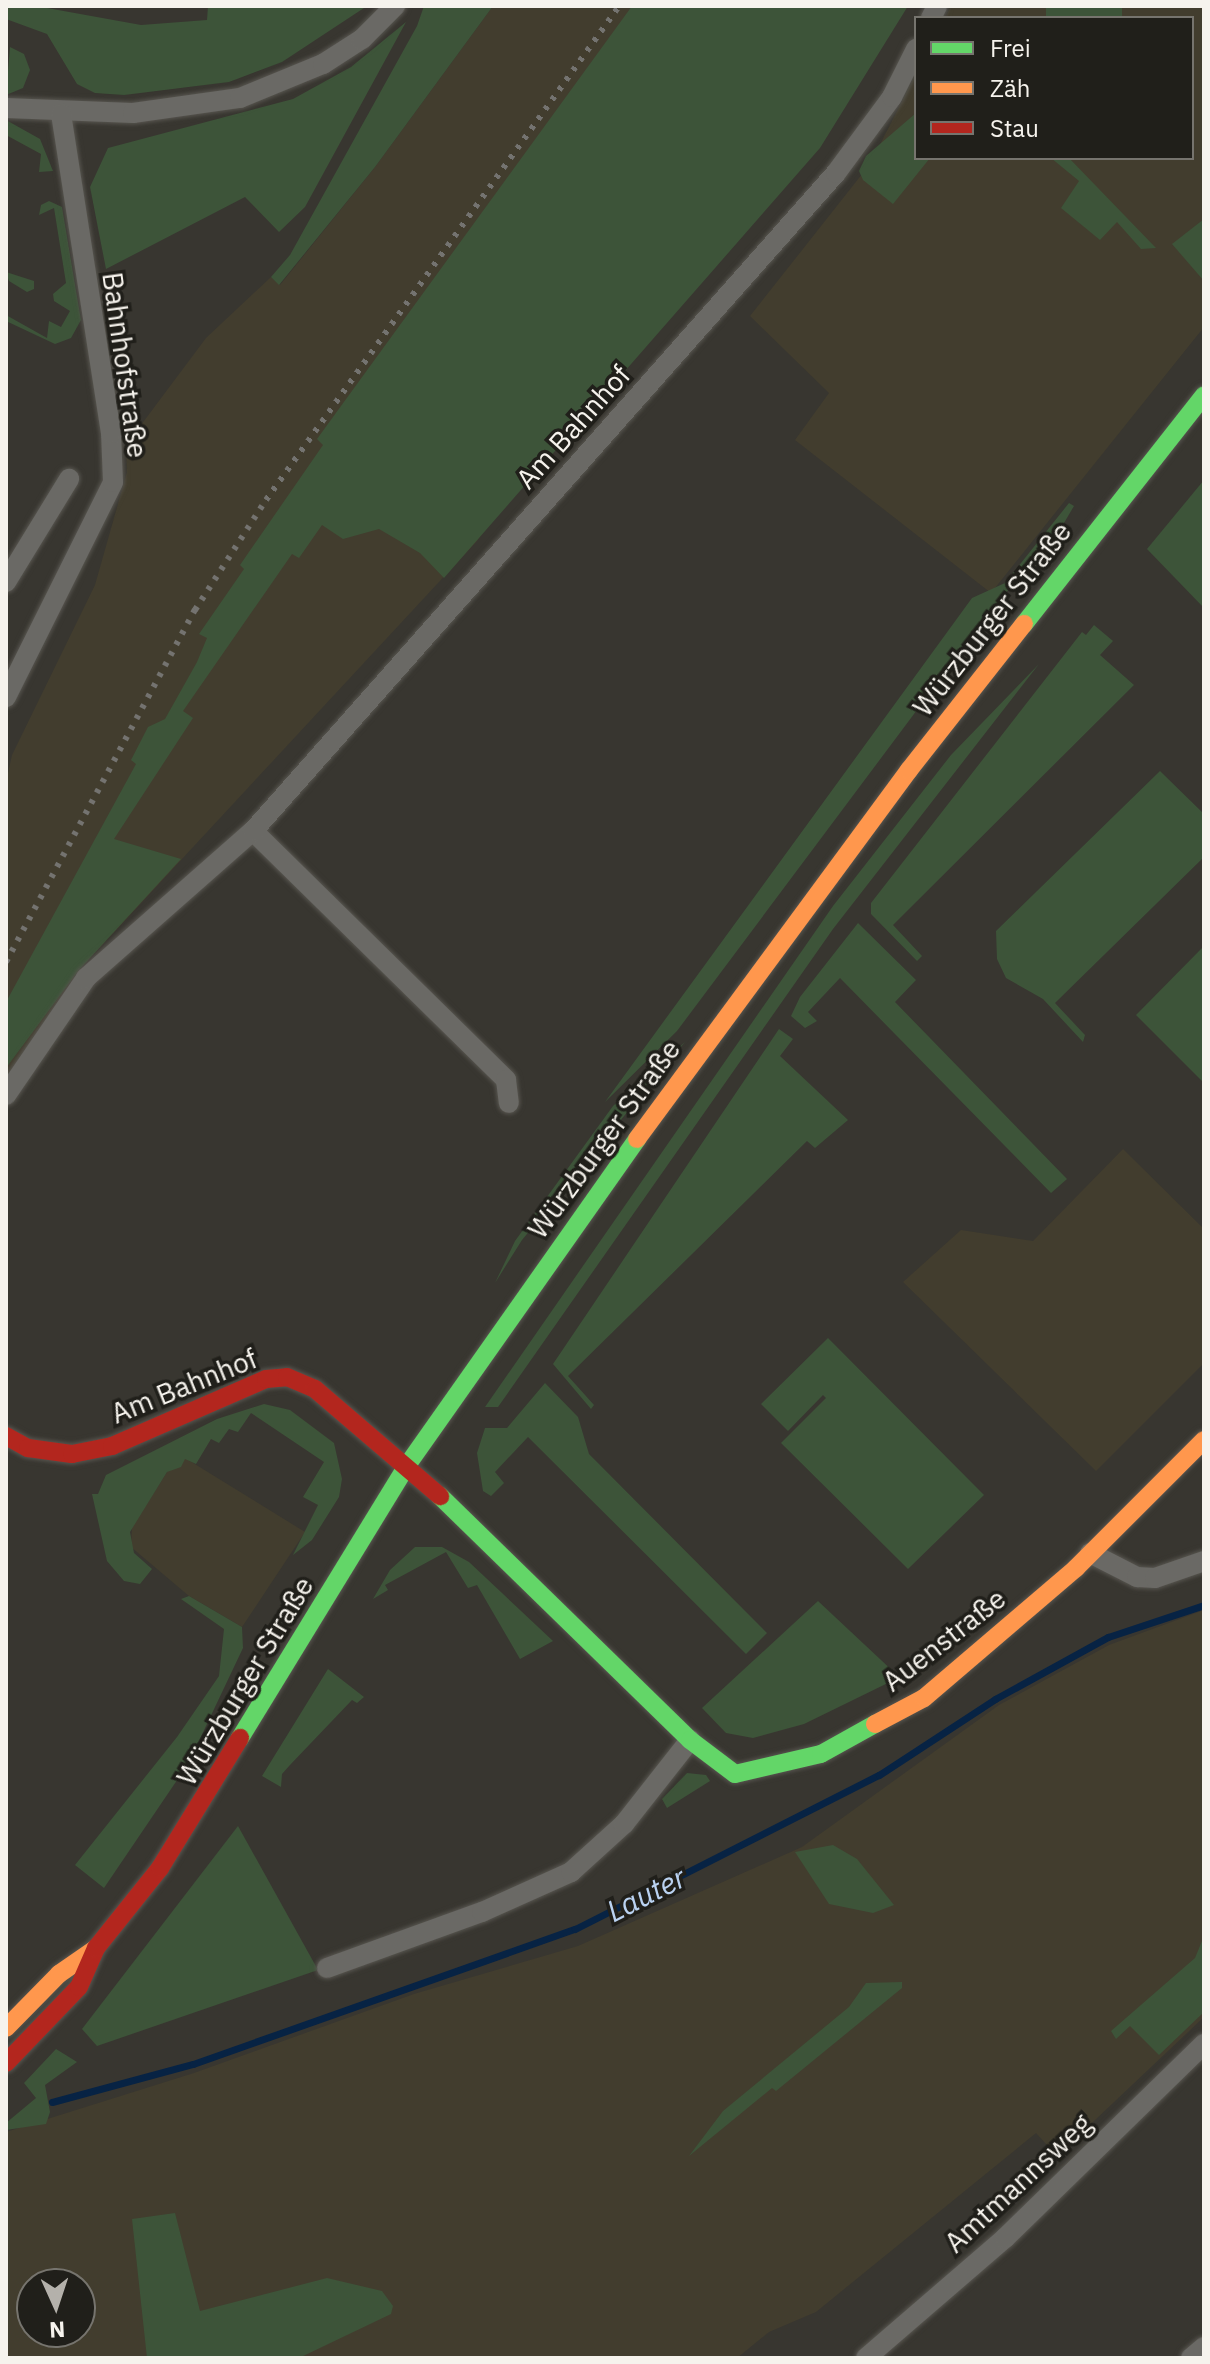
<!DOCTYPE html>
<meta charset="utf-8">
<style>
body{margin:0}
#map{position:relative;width:1210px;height:2364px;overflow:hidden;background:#383630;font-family:"IBM Plex Sans",sans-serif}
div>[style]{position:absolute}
.built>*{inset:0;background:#423d2e}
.green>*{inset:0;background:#3d5439;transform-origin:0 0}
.stream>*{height:7px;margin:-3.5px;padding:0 3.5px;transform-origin:3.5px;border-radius:3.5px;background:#072344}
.roads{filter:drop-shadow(0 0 2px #57554f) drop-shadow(0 0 2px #57554f)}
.street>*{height:20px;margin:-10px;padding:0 10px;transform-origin:10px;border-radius:10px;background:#6a6965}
.fast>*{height:18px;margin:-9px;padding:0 9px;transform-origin:9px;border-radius:9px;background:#63d668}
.slow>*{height:18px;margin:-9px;padding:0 9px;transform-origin:9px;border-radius:9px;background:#ff974d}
.jam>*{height:18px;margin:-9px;padding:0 9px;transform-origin:9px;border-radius:9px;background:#b3261e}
.rail>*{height:6px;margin-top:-3px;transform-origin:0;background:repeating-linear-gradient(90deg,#747370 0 4px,transparent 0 12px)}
span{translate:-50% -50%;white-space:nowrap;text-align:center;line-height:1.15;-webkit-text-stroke:7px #201f1a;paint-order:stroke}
.street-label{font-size:28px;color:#f6f3ed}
.water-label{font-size:30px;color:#bad2f1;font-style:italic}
.frame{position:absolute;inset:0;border:8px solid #f6f3ed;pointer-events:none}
.legend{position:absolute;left:914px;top:16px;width:280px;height:144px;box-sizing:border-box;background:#201f1a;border:2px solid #76746e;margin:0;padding:10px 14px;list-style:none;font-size:24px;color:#f6f3ed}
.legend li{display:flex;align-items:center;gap:16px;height:40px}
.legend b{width:40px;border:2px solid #76746e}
.north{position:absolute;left:16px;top:2268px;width:80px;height:80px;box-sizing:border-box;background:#201f1a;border:2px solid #76746e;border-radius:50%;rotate:177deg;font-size:22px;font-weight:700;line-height:32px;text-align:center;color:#f6f3ed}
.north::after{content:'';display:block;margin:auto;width:28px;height:36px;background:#b4b1ab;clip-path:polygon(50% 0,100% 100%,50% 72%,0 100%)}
</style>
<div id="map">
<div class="built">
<div style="clip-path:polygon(493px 6px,840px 6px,477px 541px,79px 970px,6px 1078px,6px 782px,12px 755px,95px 585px,127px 472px,126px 445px,206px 338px,271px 277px,280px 285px,375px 167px)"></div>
<div style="clip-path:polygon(951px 6px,1204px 6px,1204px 327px,991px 593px,795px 440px,829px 393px,750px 316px,870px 164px,916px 74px,916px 158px,1192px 158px,1192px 18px,945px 18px)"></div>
<div style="clip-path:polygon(1123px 1149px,1204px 1229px,1204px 1363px,1096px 1471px,903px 1282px,961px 1230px,1033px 1241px)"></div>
<div style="clip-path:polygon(185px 1458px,305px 1532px,242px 1627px,189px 1596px,131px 1547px,132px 1527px,167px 1472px)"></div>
<div style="clip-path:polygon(evenodd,1204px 1610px,1204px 2017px,1057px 2156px,1036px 2133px,816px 2312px,769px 2332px,737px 2358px,6px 2358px,6px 2132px,194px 2073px,414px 1994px,578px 1946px,802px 1847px,999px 1705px,1109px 1645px,1204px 1610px,32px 2284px,80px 2284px,80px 2332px,32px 2332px,32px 2284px)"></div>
</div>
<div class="green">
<div style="clip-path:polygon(6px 6px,36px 6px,141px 25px,207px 20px,208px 6px,367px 6px,282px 62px,229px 82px,124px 95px,95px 93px,77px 84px,47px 34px,6px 19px)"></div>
<div style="clip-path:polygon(424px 6px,493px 6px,375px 167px,279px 285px,271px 277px,290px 255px,417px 26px)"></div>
<div style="clip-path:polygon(632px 6px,908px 6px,820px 148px,444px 578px,420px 553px,379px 529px,343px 539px,322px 525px,299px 558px,292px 554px,183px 711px,193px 718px,114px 839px,181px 859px,79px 970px,6px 1068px,6px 1002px,136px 764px,131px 760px,148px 727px,165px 719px,197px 662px,207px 638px,199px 634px,244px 569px,240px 565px,323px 445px,317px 439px)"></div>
<div style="left:1046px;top:6px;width:76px;height:13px"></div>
<div style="clip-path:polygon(406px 22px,305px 207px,279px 232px,245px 197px,106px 269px,90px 187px,108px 148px,293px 99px,351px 67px)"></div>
<div style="clip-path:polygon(10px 47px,24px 54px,30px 70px,23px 88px,6px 95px)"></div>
<div style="clip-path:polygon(916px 113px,916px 158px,930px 158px,893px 204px,863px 180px,859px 171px,866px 156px)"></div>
<div style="clip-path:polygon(6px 120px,40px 139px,53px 171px,39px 172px,41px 154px,6px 135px)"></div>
<div style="clip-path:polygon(1051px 158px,1069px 158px,1156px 248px,1141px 249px,1117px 222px,1100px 240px,1061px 208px,1079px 181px)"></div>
<div style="clip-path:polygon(49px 201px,62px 207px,81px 320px,71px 338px,55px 344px,6px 321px,6px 315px,47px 338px,49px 321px,61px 327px,70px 311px,54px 301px,53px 294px,66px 283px,54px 208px,39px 215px,41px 205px)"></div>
<div style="clip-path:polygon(1204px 219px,1204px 281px,1172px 244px)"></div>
<div style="clip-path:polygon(6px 272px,34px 281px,34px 289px,27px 292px,9px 281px)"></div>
<div style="clip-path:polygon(1204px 480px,1204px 608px,1147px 549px)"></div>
<div style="clip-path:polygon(1069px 503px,1074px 506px,1064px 523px,994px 607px,677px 1031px,605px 1102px,972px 598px,1005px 583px)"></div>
<div style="clip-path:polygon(1094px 625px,1113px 641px,1100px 655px,1134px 685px,893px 925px,922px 956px,917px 961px,871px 914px,871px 903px,1082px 632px,1086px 635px)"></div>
<div style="clip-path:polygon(1039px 664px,833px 929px,498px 1407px,485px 1407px,833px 906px,951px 755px)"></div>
<div style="clip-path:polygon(1160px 771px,1204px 814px,1204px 857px,1055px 1003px,1085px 1035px,1083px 1042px,1043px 999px,1006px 978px,997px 959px,996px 931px)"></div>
<div style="clip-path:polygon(858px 923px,916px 980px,895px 1002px,1067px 1179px,1051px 1193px,840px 978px,808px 1012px,817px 1021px,805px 1028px,791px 1016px,800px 997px)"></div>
<div style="clip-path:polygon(1204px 946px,1204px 1083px,1136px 1015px)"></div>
<div style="clip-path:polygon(779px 1029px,793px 1039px,780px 1056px,848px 1120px,815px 1148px,807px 1141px,568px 1376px,594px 1405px,591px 1409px,553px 1364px)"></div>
<div style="clip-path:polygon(685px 1042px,522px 1240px,495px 1283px,515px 1241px,613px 1106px)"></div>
<div style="clip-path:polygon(828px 1338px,984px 1495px,908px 1569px,781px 1443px,826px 1398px,823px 1395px,788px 1431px,761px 1404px)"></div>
<div style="clip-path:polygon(545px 1383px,578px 1417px,589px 1454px,767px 1633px,746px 1654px,528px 1437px,495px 1472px,504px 1483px,491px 1496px,483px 1491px,477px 1453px,485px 1428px,507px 1428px)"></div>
<div style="clip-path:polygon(264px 1404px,290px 1410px,334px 1443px,342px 1479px,339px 1497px,312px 1540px,293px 1555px,318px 1505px,303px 1497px,324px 1462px,251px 1413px,238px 1432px,229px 1429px,219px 1443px,211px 1439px,196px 1464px,185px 1459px,181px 1467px,167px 1472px,130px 1532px,134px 1553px,152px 1569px,140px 1584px,124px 1581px,107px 1561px,92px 1494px,98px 1494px,106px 1475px,217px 1419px)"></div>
<div style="clip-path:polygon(415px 1547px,442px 1547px,469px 1562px,553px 1641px,520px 1659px,477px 1585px,468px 1588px,446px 1552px,385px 1585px,388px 1590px,373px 1599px,390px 1570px)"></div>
<div style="clip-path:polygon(189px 1596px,242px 1627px,243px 1648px,188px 1764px,104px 1888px,75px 1865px,177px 1737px,219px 1676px,224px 1629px,181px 1599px)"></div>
<div style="clip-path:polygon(818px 1601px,897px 1675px,894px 1680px,804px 1724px,753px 1738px,726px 1733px,702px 1708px)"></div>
<div style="clip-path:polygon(328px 1669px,364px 1697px,357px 1703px,352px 1700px,290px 1765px,282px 1774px,281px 1787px,262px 1776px)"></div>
<div style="clip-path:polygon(687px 1773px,706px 1775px,710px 1781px,667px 1808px,662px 1799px)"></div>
<div style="clip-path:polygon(238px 1826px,318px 1970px,97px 2046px,82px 2029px)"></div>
<div style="clip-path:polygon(833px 1845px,857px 1859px,894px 1905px,873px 1913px,829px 1904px,795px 1852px)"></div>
<div style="clip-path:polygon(1204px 1936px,1204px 2012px,1159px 2055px,1130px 2026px,1116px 2039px,1111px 2031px,1195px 1958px)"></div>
<div style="clip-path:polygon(902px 1982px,902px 1988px,776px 2091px,772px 2088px,689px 2156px,723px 2111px,849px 2007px,866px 1983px)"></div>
<div style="clip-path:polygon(56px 2049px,77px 2062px,45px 2085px,50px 2112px,46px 2124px,6px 2130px,6px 2123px,36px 2098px,24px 2083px)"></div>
<div style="clip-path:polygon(175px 2213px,200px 2311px,327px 2278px,382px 2291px,393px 2306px,391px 2314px,299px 2358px,147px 2358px,132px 2219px)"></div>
</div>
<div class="stream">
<div style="left:52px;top:2102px;width:146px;rotate:-15.1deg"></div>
<div style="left:193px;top:2064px;width:405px;rotate:-19.5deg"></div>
<div style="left:575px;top:1929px;width:341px;rotate:-26.9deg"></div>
<div style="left:879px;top:1775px;width:139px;rotate:-33.2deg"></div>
<div style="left:995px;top:1699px;width:129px;rotate:-28.8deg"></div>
<div style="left:1108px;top:1637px;width:101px;rotate:-18.4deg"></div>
</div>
<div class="roads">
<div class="street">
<div style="left:931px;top:18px;width:13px;rotate:-63deg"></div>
<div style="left:6px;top:108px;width:127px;rotate:2.3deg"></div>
<div style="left:133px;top:113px;width:108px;rotate:-8deg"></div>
<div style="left:240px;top:98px;width:90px;rotate:-22.3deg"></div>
<div style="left:323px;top:64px;width:46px;rotate:-32.7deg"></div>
<div style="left:362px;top:39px;width:47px;rotate:-45deg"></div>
<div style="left:6px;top:582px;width:121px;rotate:-58.5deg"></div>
<div style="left:6px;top:697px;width:240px;rotate:-63.5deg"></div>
<div style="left:113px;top:482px;width:49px;rotate:-92.3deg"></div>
<div style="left:111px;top:433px;width:323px;rotate:-98.9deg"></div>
<div style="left:253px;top:831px;width:355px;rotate:44.5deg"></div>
<div style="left:506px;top:1080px;width:23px;rotate:83deg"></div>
<div style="left:6px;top:1095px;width:142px;rotate:-55.6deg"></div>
<div style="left:86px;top:978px;width:222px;rotate:-41.4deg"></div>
<div style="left:253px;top:831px;width:879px;rotate:-48.46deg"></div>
<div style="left:836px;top:173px;width:94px;rotate:-53.6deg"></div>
<div style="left:892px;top:97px;width:54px;rotate:-63.4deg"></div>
<div style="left:1090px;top:1553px;width:53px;rotate:27.1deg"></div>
<div style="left:1137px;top:1577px;width:18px;rotate:3deg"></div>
<div style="left:1155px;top:1578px;width:52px;rotate:-19.1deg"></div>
<div style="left:327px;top:1968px;width:165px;rotate:-19.9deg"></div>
<div style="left:482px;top:1912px;width:98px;rotate:-24.2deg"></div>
<div style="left:571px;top:1872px;width:72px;rotate:-42.2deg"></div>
<div style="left:624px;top:1824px;width:107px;rotate:-51.8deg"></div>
<div style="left:866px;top:2358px;width:184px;rotate:-40.8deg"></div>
<div style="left:1005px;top:2238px;width:278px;rotate:-44.3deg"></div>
<div style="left:1191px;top:2358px;width:17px;rotate:-40deg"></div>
</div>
<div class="fast">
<div style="left:1024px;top:624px;width:291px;rotate:-51.8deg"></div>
<div style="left:440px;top:1496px;width:349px;rotate:44.3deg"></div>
<div style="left:690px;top:1740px;width:56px;rotate:37.1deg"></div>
<div style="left:735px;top:1774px;width:88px;rotate:-13.1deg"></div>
<div style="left:821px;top:1754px;width:62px;rotate:-29.1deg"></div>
<div style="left:240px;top:1738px;width:321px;rotate:-58.5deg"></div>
<div style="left:408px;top:1464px;width:398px;rotate:-54.8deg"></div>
</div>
<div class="slow">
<div style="left:637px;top:1139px;width:458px;rotate:-53.6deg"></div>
<div style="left:909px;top:770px;width:186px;rotate:-51.8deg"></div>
<div style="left:875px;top:1724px;width:55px;rotate:-28deg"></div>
<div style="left:924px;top:1698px;width:200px;rotate:-40.5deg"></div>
<div style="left:1076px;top:1568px;width:181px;rotate:-45deg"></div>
<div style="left:6px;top:2028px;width:76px;rotate:-45.5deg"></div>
<div style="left:59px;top:1974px;width:44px;rotate:-34.8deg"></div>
</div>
<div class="jam">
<div style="left:6px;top:1436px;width:25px;rotate:29deg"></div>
<div style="left:28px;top:1448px;width:44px;rotate:7.8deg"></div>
<div style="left:72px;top:1454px;width:41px;rotate:-11.3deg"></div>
<div style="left:112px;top:1446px;width:168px;rotate:-23.5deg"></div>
<div style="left:266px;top:1379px;width:21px;rotate:-5deg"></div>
<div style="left:287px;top:1377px;width:30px;rotate:23deg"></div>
<div style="left:315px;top:1389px;width:165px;rotate:40.6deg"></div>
<div style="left:6px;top:2063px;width:105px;rotate:-46.2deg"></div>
<div style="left:79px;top:1987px;width:43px;rotate:-66.4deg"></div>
<div style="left:96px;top:1948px;width:102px;rotate:-51.3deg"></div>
<div style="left:160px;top:1868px;width:153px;rotate:-58.4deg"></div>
</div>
</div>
<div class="rail">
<div style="left:6px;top:962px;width:400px;rotate:-61.8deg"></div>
<div style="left:195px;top:610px;width:131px;rotate:-57.2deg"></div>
<div style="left:266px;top:500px;width:607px;rotate:-54.45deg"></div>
</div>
<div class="street-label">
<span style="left:125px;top:365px;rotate:82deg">Bahnhofstraße</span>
<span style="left:573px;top:427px;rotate:-48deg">Am Bahnhof</span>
<span style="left:992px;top:619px;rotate:-52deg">Würzburger Straße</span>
<span style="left:604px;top:1139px;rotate:-54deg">Würzburger Straße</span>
<span style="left:184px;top:1386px;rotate:-22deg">Am Bahnhof</span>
<span style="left:944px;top:1640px;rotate:-38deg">Auenstraße</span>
<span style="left:245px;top:1681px;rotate:-59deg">Würzburger Straße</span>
<span style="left:1018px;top:2183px;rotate:-43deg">Amtmannsweg</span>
</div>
<div class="water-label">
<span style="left:646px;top:1894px;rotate:-27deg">Lauter</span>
</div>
<div class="frame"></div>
<ul class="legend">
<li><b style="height:10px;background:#63d668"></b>Frei</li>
<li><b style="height:10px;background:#ff974d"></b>Zäh</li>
<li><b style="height:10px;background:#b3261e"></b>Stau</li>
</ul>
<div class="north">N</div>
</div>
